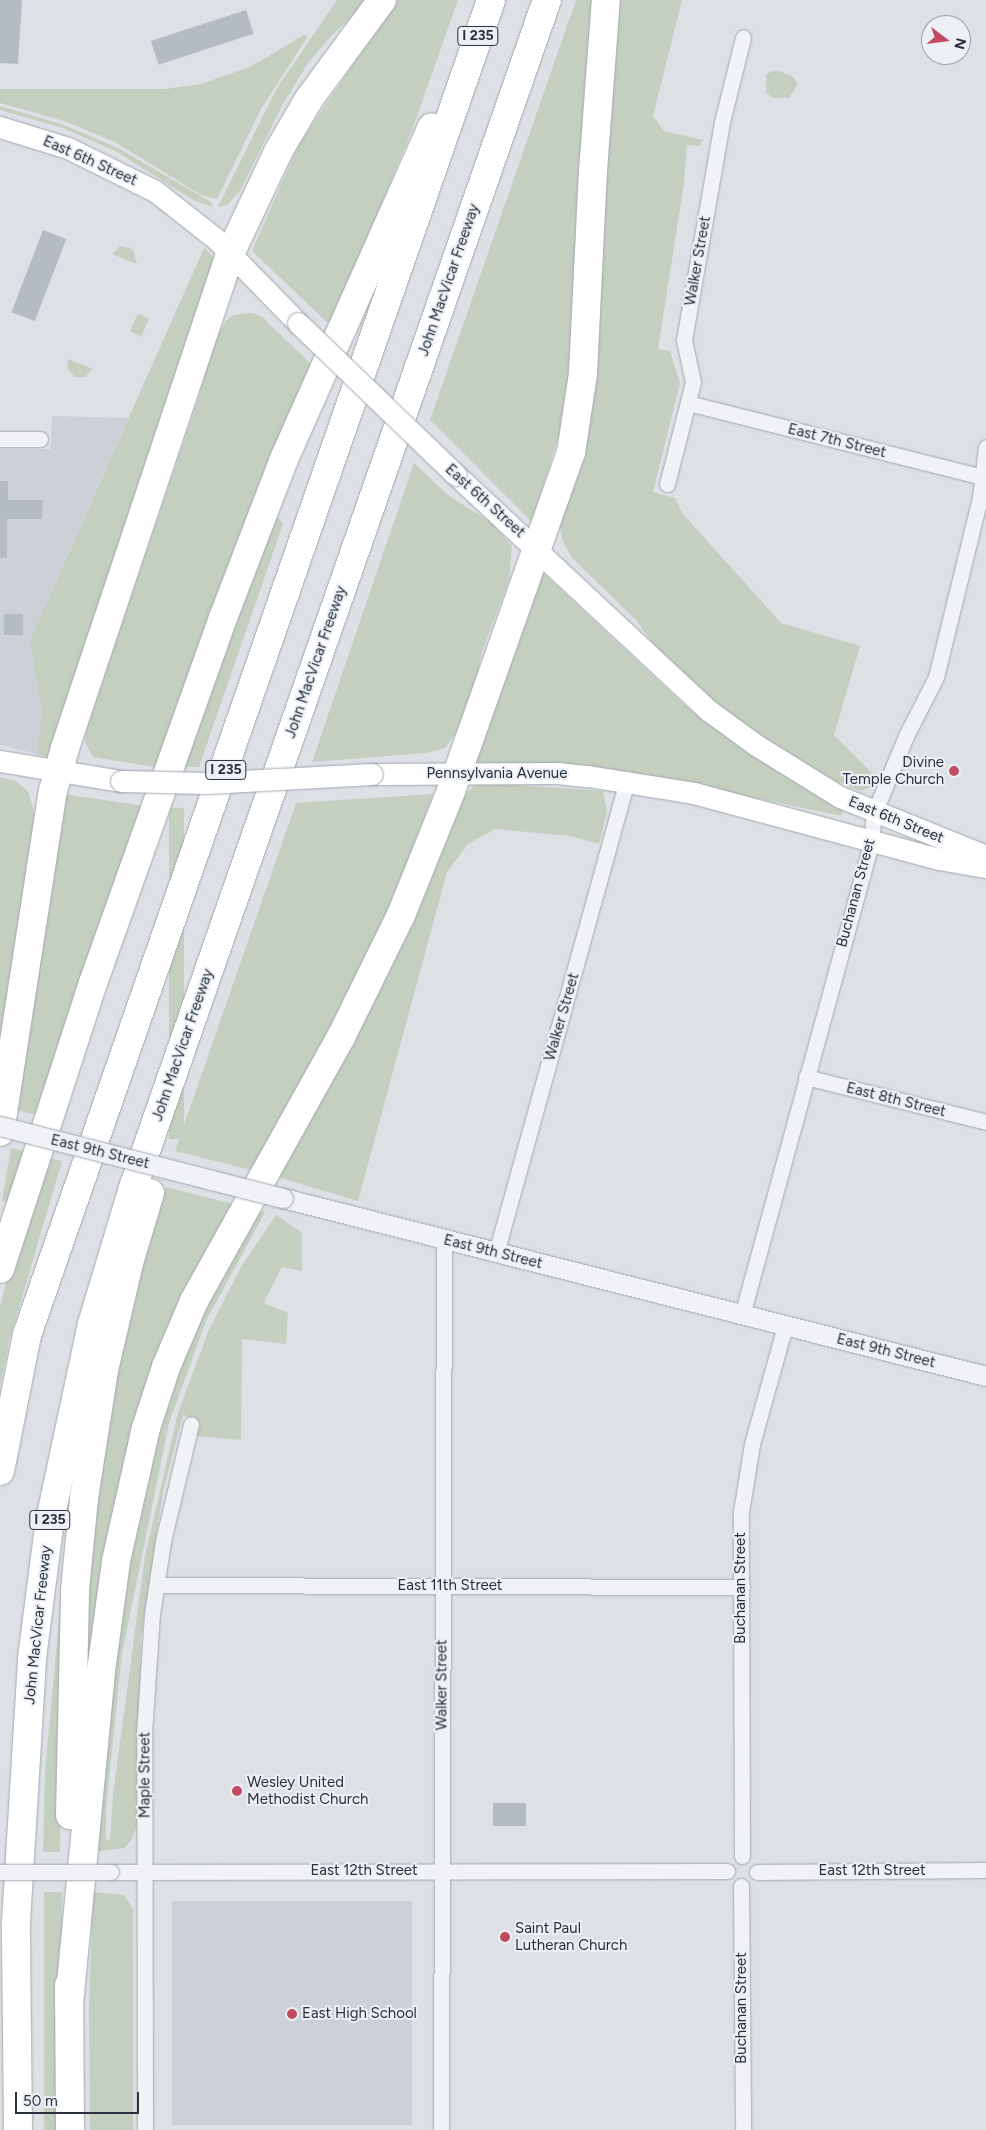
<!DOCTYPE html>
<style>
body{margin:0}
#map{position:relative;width:986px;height:2130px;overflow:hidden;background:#dde1e6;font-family:Figtree,sans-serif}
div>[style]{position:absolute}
.built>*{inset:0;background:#ccd0d7;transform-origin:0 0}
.green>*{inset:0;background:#c4cfbf;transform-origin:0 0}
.building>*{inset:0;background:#b5bbc2;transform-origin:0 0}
.roads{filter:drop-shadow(0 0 1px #a3a8af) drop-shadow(0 0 1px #a3a8af)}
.minor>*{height:15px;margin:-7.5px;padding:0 7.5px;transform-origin:7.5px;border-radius:7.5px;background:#f0f2f5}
.tertiary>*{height:19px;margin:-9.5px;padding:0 9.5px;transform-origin:9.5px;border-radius:9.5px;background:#f0f2f5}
.secondary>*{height:21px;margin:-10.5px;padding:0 10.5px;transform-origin:10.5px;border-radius:10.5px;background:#fff}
.motorway>*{height:28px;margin:-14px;padding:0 14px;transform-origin:14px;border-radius:14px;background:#fff}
.bridges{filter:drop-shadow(0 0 1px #a3a8af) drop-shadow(0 0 1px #a3a8af)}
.minor-bridge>*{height:15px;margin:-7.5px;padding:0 7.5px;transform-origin:7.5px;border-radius:7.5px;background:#f0f2f5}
.tertiary-bridge>*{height:19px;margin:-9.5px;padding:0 9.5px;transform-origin:9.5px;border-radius:9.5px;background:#f0f2f5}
.secondary-bridge>*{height:21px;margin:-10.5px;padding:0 10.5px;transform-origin:10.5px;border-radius:10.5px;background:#fff}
.dots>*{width:14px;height:14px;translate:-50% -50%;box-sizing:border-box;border:2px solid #ecf0f4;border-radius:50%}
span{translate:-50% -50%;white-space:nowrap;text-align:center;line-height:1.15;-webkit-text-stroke:4px #ecf0f4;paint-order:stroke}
.shield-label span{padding:1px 4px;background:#ecf0f4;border:1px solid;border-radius:4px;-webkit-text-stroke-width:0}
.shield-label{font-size:14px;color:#28303b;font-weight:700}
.street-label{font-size:15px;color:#28303b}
.poi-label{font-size:15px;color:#28303b}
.right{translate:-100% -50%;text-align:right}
.left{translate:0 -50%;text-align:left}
.north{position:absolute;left:921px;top:15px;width:50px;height:50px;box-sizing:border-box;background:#ecf0f4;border:1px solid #9ea3aa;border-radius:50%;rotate:105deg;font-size:14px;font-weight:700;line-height:20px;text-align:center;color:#28303b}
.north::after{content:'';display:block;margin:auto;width:18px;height:22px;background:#c24b62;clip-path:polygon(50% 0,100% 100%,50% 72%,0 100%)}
.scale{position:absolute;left:15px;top:2092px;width:124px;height:22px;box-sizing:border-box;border:2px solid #28303b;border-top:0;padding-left:6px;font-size:15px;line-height:18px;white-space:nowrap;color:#28303b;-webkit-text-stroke:4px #ecf0f4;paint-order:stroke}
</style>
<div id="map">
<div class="built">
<div style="clip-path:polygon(52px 416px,128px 418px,30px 640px,41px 710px,37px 754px,0 745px,0 449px,51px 449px)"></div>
<div style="left:412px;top:1901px;width:224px;height:240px;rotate:90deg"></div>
</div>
<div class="green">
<div style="clip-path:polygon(337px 0,371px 0,332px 35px,308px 63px,283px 104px,240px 191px,227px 205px,218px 207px,277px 88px)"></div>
<div style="clip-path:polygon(397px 0,458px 0,412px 130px,331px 326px,252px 251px,299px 144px)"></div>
<div style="clip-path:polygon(576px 0,595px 0,568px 375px,559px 434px,532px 522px,430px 420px)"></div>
<div style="clip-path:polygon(615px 0,682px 0,653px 116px,664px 131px,703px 140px,699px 146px,687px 145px,684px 183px,658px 349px,670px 351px,680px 383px,653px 492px,675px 498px,682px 513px,781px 623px,860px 646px,834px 735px,878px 779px,872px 787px,860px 791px,824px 776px,767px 741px,705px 694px,659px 652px,636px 620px,572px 558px,562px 540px,560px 525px)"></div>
<div style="clip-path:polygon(304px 35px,308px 36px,261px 109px,217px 199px,201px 195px,115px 142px,64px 121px,0 103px,0 89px,166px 89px,201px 84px,250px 67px)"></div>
<div style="clip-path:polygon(776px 70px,792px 76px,798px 84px,789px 98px,774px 98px,766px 93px,766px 74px)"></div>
<div style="clip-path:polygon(0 106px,64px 125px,118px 148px,211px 202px,213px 207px,195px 201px,117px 152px,63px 128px,0 110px)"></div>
<div style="clip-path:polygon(120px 246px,133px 249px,137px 264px,112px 254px)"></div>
<div style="clip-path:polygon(204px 248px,215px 258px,49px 757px,37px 754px,41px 710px,30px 640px)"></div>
<div style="clip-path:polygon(252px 313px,262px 317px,313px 366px,161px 768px,93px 757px,85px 742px,86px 729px,198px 400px,215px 339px,227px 320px,234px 315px)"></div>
<div style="clip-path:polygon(138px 314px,149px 318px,141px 337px,130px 331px)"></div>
<div style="clip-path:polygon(68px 359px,93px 369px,85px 377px,75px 377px,67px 369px)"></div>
<div style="clip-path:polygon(414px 463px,449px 496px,492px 523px,512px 546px,509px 580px,481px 654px,475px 691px,460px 728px,445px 748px,426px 753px,312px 762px)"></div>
<div style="clip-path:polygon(278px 517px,283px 524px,199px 767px,182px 767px,273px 519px)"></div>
<div style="clip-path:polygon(543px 573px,683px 704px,747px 753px,839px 807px,843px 811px,841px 816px,648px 775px,582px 767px,477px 763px,474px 758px)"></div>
<div style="clip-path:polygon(0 777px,16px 781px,29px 793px,36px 820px,0 1070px)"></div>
<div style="clip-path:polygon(485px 783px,603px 791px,607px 811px,599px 844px,571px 836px,495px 829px,468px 844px,447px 872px,358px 1201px,277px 1177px,461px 797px,475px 785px)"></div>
<div style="clip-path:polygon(63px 794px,145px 806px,37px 1115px,16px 1110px)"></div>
<div style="clip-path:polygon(433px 794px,386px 920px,357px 985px,255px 1171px,175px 1151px,296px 803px)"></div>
<div style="left:169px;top:808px;width:15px;height:331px"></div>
<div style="clip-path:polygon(11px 1148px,23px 1151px,8px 1202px,2px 1200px)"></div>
<div style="clip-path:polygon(45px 1157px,62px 1161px,9px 1342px,0 1387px,0 1307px,15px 1247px)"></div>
<div style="clip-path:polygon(166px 1187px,233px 1204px,155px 1364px,125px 1457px,110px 1533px,84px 1713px,89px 1562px,112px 1386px,144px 1248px)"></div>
<div style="clip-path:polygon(255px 1210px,265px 1212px,206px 1321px,169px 1423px,122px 1654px,106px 1808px,106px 1841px,110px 1839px,113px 1795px,145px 1556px,178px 1413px,208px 1332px,241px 1267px,276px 1215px,302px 1233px,302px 1271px,282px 1267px,264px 1303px,288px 1313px,286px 1344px,242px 1339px,241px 1440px,196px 1436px,198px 1420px,183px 1415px,163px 1492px,141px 1638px,137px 1825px,132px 1839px,125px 1848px,94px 1852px,101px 1749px,138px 1502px,161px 1412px,202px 1310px)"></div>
<div style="clip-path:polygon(64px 1567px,60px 1852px,43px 1852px,45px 1771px)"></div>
<div style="left:44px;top:1892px;width:18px;height:238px"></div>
<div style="clip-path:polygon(93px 1892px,124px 1895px,133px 1909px,133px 2130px,90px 2130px,89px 2007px)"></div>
</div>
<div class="building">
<div style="clip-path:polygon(0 0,22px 0,18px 64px,0 63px)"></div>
<div style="left:246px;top:10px;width:25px;height:100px;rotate:72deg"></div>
<div style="left:43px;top:230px;width:25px;height:88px;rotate:21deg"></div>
<div style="clip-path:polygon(0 481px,8px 481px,8px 500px,43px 500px,42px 519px,7px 519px,7px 558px,0 558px)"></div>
<div style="left:4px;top:614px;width:19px;height:21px"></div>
<div style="left:493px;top:1803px;width:33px;height:23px"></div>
</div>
<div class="roads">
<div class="minor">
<div style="left:688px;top:403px;width:307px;rotate:14.1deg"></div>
<div style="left:0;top:439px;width:40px"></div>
<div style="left:667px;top:484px;width:105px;rotate:-75.7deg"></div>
<div style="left:693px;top:382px;width:43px;rotate:-102.1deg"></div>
<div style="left:684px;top:340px;width:221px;rotate:-80.1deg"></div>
<div style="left:722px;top:122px;width:87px;rotate:-76deg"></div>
<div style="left:806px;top:1077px;width:186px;rotate:14deg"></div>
<div style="left:496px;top:1253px;width:489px;rotate:-74.5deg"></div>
<div style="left:742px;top:1315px;width:490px;rotate:-74.7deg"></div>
<div style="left:871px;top:842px;width:29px;rotate:-84deg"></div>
<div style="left:874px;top:813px;width:83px;rotate:-67.4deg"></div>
<div style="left:906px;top:736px;width:66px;rotate:-63deg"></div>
<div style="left:936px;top:677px;width:184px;rotate:-76.2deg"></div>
<div style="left:980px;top:498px;width:51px;rotate:-83.3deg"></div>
<div style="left:159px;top:1585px;width:583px;rotate:0.2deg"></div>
<div style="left:742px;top:1856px;width:344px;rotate:-90.2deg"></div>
<div style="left:741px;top:1512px;width:69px;rotate:-80.8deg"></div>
<div style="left:752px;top:1444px;width:123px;rotate:-74.4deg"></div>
<div style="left:111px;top:1872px;width:616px;rotate:-0.09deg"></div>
<div style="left:757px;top:1872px;width:229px;rotate:-0.5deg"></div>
<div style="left:741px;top:1886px;width:244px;rotate:89.5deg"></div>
<div style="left:145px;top:2130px;width:396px;rotate:-90.1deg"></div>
<div style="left:144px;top:1734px;width:120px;rotate:-86.2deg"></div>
<div style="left:152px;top:1614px;width:74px;rotate:-81.4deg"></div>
<div style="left:163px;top:1541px;width:120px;rotate:-76.5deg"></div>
<div style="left:441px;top:2130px;width:891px;rotate:-89.81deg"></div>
</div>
<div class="tertiary">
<div style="left:283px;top:1198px;width:725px;rotate:14.21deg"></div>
</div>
<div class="secondary">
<div style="left:0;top:127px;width:71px;rotate:17.2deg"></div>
<div style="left:68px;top:148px;width:97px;rotate:26.3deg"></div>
<div style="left:155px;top:191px;width:78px;rotate:38.2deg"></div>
<div style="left:216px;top:239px;width:117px;rotate:45.7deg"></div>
<div style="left:456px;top:475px;width:345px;rotate:43deg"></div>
<div style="left:708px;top:710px;width:59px;rotate:36.1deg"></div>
<div style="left:756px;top:745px;width:99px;rotate:31.8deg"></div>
<div style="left:840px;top:797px;width:157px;rotate:22deg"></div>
<div style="left:0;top:761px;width:123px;rotate:9.4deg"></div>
<div style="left:372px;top:774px;width:185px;rotate:-0.3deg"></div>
<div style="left:557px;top:773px;width:31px;rotate:6deg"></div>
<div style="left:588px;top:776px;width:107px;rotate:9.1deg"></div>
<div style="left:694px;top:793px;width:254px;rotate:15.1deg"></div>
<div style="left:939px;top:859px;width:48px;rotate:9.7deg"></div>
</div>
<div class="motorway">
<div style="left:0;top:1132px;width:345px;rotate:-81.2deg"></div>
<div style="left:53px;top:791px;width:45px;rotate:-74.4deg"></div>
<div style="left:65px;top:748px;width:521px;rotate:-71.53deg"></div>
<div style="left:230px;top:254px;width:113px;rotate:-64.8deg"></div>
<div style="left:278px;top:152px;width:61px;rotate:-59.7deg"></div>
<div style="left:309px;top:99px;width:123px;rotate:-53.6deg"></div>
<div style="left:0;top:1269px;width:301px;rotate:-72deg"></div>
<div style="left:93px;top:983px;width:387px;rotate:-70.4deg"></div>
<div style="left:223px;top:618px;width:170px;rotate:-69deg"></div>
<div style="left:284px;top:459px;width:363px;rotate:-66deg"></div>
<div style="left:0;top:1471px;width:139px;rotate:-78.8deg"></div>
<div style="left:27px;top:1335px;width:1413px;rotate:-70.83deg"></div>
<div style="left:70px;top:1815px;width:225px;rotate:-88.7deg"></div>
<div style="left:75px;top:1590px;width:92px;rotate:-84.4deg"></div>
<div style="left:84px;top:1498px;width:130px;rotate:-81.1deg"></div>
<div style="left:104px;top:1370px;width:110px;rotate:-76.8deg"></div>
<div style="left:129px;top:1263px;width:73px;rotate:-73.3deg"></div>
<div style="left:69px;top:1985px;width:145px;rotate:89.6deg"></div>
<div style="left:69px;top:2004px;width:335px;rotate:-84.5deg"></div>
<div style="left:101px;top:1671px;width:111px;rotate:-82.2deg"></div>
<div style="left:116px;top:1561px;width:136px;rotate:-77.3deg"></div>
<div style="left:146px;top:1428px;width:64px;rotate:-71.8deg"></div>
<div style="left:166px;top:1367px;width:72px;rotate:-67deg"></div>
<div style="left:194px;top:1301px;width:302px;rotate:-60.9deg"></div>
<div style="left:341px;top:1037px;width:136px;rotate:-63.8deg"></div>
<div style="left:401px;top:915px;width:134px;rotate:-68deg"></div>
<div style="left:451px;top:791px;width:359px;rotate:-70.5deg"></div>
<div style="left:571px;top:453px;width:80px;rotate:-81.4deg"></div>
<div style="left:583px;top:374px;width:203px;rotate:-87.2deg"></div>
<div style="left:593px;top:171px;width:171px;rotate:-85.7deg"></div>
<div style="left:18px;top:2130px;width:208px;rotate:-90.6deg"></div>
<div style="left:16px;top:1922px;width:264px;rotate:-86.5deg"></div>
<div style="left:32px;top:1658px;width:139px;rotate:-82.6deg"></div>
<div style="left:50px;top:1520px;width:200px;rotate:-77.9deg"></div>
<div style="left:92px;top:1324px;width:142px;rotate:-73.2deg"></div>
<div style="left:133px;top:1188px;width:1258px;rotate:-70.79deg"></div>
</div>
</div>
<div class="bridges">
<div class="minor-bridge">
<div style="left:0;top:1872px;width:111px"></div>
</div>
<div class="tertiary-bridge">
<div style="left:0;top:1126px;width:292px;rotate:14.3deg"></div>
</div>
<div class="secondary-bridge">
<div style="left:298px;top:323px;width:219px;rotate:43.9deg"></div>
<div style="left:121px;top:781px;width:86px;rotate:1.3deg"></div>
<div style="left:207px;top:783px;width:165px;rotate:-3.1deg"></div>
</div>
</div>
<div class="dots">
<div style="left:954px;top:771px;background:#c24b62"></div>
<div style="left:237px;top:1791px;background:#c24b62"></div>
<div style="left:505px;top:1937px;background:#c24b62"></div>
<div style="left:292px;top:2014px;background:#c24b62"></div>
</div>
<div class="shield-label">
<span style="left:478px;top:36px">I 235</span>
<span style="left:226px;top:770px">I 235</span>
<span style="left:50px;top:1520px">I 235</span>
</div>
<div class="street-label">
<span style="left:90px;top:161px;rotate:24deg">East 6th Street</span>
<span style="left:698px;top:261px;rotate:-80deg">Walker Street</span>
<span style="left:449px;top:280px;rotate:-71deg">John MacVicar Freeway</span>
<span style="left:837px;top:441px;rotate:14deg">East 7th Street</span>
<span style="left:485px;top:501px;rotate:42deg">East 6th Street</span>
<span style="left:316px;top:662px;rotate:-71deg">John MacVicar Freeway</span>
<span style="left:497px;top:774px">Pennsylvania Avenue</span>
<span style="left:896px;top:820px;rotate:22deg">East 6th Street</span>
<span style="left:856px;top:893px;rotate:-75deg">Buchanan Street</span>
<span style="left:562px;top:1017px;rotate:-74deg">Walker Street</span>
<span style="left:183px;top:1045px;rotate:-71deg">John MacVicar Freeway</span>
<span style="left:896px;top:1100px;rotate:14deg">East 8th Street</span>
<span style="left:100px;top:1152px;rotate:14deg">East 9th Street</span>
<span style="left:493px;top:1252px;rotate:14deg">East 9th Street</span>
<span style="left:886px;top:1351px;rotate:14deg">East 9th Street</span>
<span style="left:450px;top:1586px">East 11th Street</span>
<span style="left:741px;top:1588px;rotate:-90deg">Buchanan Street</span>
<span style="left:38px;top:1625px;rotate:-84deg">John MacVicar Freeway</span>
<span style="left:442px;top:1685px;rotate:-90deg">Walker Street</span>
<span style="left:145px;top:1775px;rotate:-90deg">Maple Street</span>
<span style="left:364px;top:1871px">East 12th Street</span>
<span style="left:872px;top:1871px">East 12th Street</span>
<span style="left:742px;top:2008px;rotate:-90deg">Buchanan Street</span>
</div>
<div class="poi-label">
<span class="right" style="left:944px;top:771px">Divine<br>Temple Church</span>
<span class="left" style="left:247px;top:1791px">Wesley United<br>Methodist Church</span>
<span class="left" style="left:515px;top:1937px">Saint Paul<br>Lutheran Church</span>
<span class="left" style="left:302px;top:2014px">East High School</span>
</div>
<div class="north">N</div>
<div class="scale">50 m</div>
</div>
